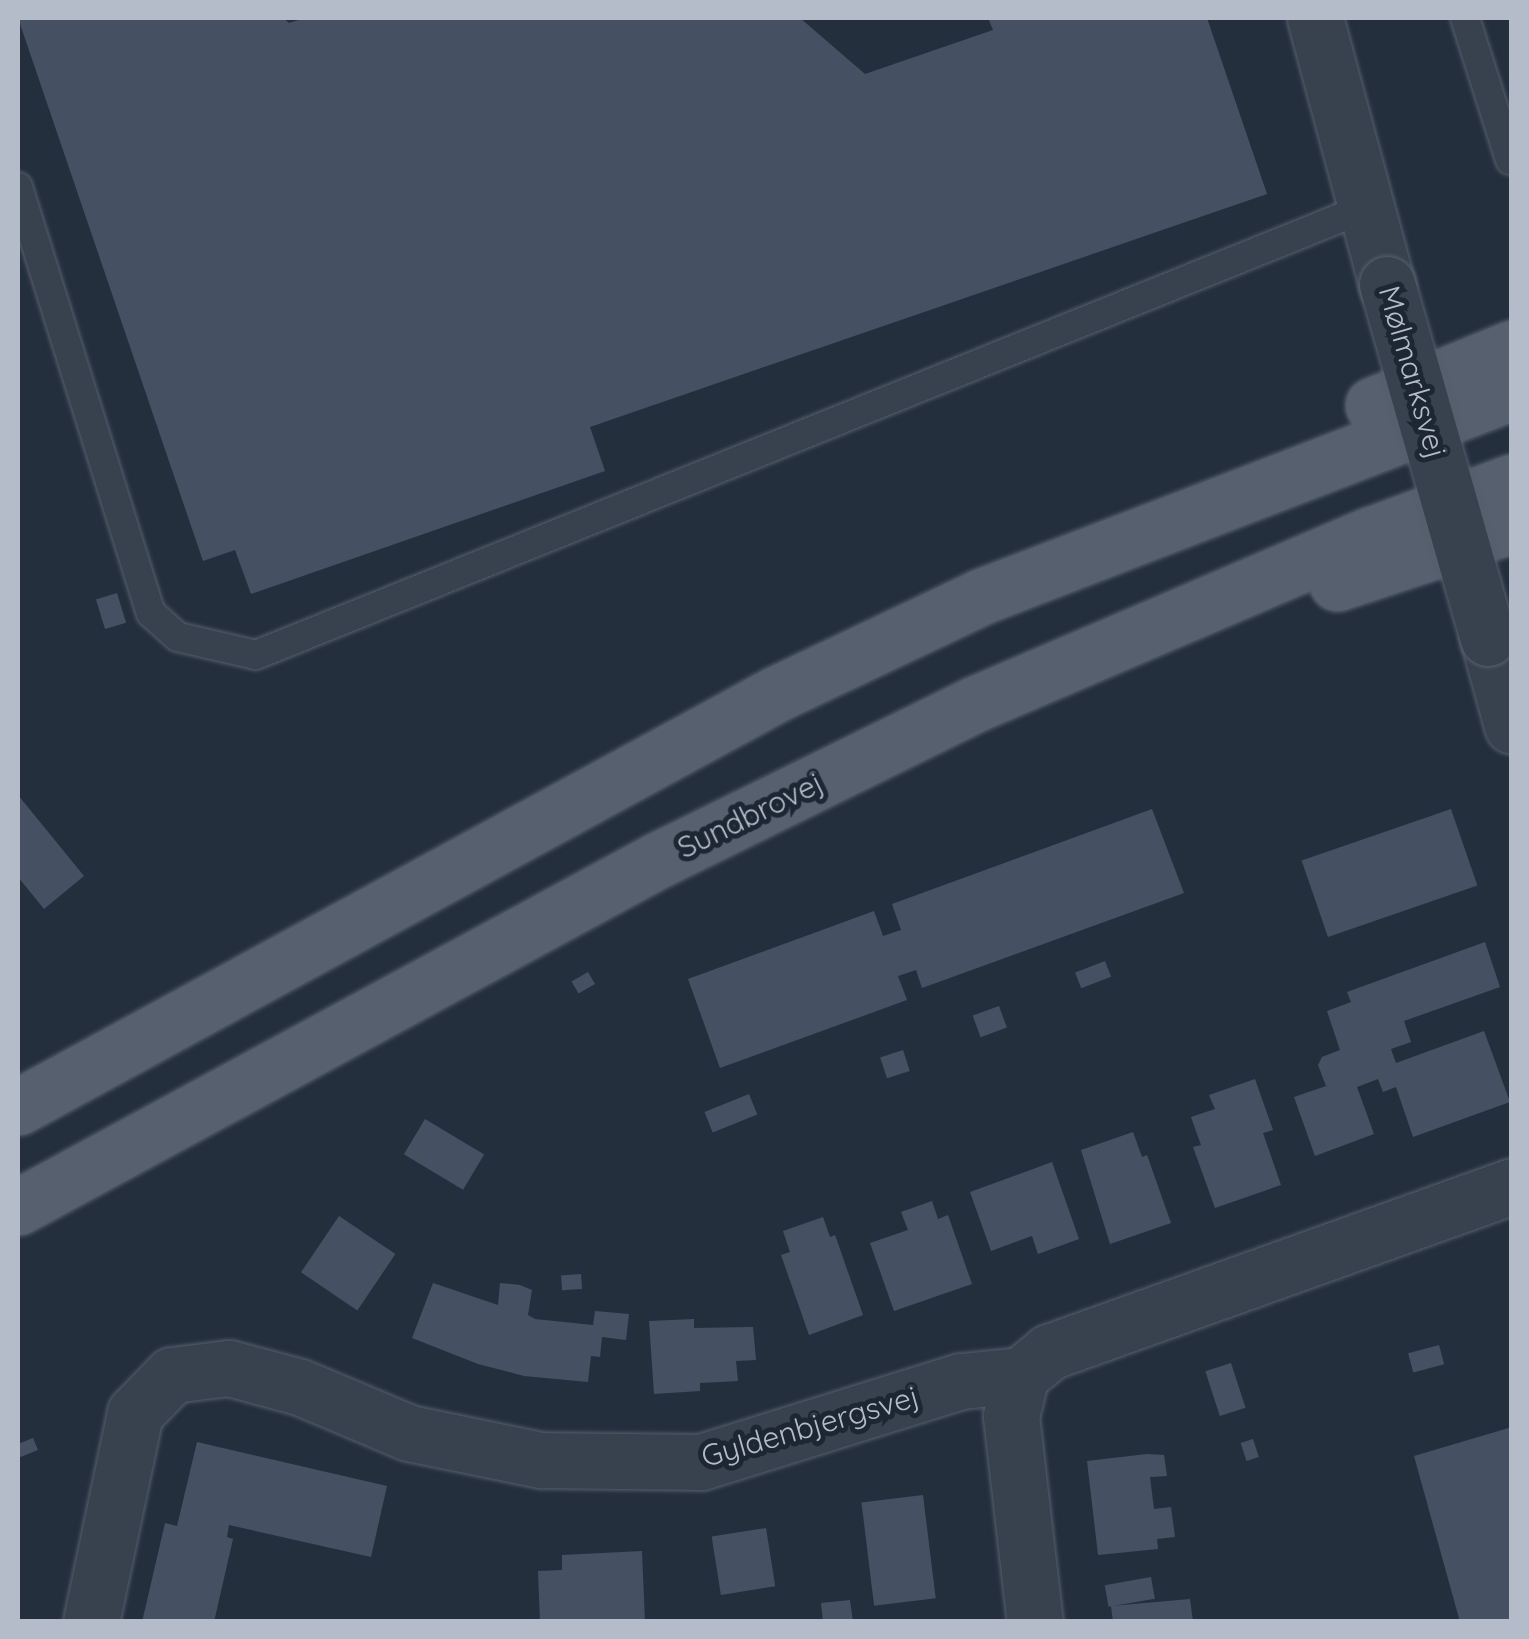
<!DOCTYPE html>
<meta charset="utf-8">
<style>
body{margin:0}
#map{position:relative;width:1529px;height:1639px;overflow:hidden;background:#242f3e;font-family:Quicksand,sans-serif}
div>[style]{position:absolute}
.building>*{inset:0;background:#455162;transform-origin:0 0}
.roads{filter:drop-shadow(0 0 2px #565f6c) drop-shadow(0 0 2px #565f6c)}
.service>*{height:28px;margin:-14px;padding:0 14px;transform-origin:14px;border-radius:14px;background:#38414e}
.minor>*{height:55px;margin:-27.5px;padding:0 27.5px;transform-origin:27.5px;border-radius:27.5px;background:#38414e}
.tertiary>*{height:55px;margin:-27.5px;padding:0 27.5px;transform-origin:27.5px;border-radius:27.5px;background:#38414e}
.primary>*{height:55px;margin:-27.5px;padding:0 27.5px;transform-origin:27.5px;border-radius:27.5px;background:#56606e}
.bridges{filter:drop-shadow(0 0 2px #565f6c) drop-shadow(0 0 2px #565f6c)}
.tertiary-bridge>*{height:55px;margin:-27.5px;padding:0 27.5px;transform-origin:27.5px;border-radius:27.5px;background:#38414e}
span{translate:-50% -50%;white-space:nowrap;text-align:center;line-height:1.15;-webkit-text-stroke:10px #1d2633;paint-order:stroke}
.street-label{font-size:30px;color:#b4bcc9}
.frame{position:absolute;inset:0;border:20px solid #b4bcc9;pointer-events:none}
</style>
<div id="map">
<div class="building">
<div style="clip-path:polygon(18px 18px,283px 18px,289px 23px,305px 18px,800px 18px,865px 74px,993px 30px,988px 18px,1207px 18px,1267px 194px,590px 427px,605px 471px,251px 594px,235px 550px,203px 561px)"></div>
<div style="left:117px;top:593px;width:31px;height:22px;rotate:73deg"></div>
<div style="clip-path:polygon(18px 795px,84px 876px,44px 909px,18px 877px)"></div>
<div style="clip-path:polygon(1152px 809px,1184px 893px,922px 988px,916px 970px,898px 976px,907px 1000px,720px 1068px,688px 979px,874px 911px,883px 936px,901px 930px,892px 904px)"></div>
<div style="left:1451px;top:809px;width:81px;height:158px;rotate:71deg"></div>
<div style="clip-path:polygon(1485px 942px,1500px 987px,1404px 1021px,1411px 1042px,1391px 1049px,1396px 1063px,1484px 1031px,1510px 1102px,1413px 1137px,1396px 1087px,1383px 1092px,1378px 1079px,1357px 1087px,1374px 1134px,1315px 1156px,1294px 1097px,1326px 1086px,1318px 1065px,1322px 1057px,1340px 1050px,1327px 1011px,1351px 1002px,1347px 992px)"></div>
<div style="left:1105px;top:961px;width:17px;height:32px;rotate:69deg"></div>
<div style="left:588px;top:972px;width:14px;height:19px;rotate:60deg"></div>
<div style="left:999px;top:1006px;width:23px;height:28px;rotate:70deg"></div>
<div style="left:903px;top:1050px;width:22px;height:24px;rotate:72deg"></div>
<div style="clip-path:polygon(1255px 1079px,1273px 1130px,1263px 1133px,1281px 1185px,1215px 1208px,1193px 1147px,1201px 1145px,1191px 1117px,1215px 1109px,1209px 1095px)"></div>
<div style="left:749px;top:1094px;width:22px;height:48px;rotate:68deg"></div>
<div style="left:425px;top:1119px;width:69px;height:41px;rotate:31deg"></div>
<div style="clip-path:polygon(1133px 1132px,1142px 1157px,1147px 1155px,1171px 1223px,1110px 1244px,1081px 1150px)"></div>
<div style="clip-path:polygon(1052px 1162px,1079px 1239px,1038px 1254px,1032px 1236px,991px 1251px,970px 1192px)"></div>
<div style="clip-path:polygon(932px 1201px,938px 1219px,948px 1215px,972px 1284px,894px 1311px,870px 1243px,908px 1230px,901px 1212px)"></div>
<div style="left:339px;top:1216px;width:68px;height:68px;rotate:34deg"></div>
<div style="clip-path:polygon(823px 1217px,830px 1237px,835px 1235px,863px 1315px,809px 1335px,781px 1255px,790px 1252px,783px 1231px)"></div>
<div style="left:581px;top:1274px;width:15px;height:20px;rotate:86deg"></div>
<div style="clip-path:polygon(433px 1283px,498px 1305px,500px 1283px,520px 1285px,532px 1290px,528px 1315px,535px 1319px,593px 1325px,595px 1311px,629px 1314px,626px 1340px,602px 1337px,600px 1357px,591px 1356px,588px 1382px,524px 1376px,478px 1364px,412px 1338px)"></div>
<div style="clip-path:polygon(694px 1319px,694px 1328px,753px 1327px,756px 1360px,736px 1361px,738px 1381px,700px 1383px,700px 1391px,654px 1394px,649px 1321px)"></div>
<div style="left:1439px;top:1345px;width:20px;height:32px;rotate:75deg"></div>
<div style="left:1231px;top:1363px;width:47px;height:27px;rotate:72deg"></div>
<div style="clip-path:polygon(1512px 1427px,1512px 1622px,1460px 1622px,1414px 1456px)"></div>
<div style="clip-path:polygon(33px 1438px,38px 1450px,18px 1458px,18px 1444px)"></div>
<div style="left:1253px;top:1439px;width:19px;height:13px;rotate:72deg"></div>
<div style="clip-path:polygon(197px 1442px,387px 1486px,371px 1557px,229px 1525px,227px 1537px,233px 1539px,214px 1622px,142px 1622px,165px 1523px,177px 1526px)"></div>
<div style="clip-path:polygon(1147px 1454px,1164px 1455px,1167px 1476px,1150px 1477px,1154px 1509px,1171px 1507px,1175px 1537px,1157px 1539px,1158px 1549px,1098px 1555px,1087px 1461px)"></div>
<div style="left:923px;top:1495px;width:104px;height:62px;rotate:83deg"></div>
<div style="left:766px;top:1528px;width:59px;height:55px;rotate:81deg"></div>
<div style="clip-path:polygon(642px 1551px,645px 1622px,540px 1622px,538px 1571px,562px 1570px,562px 1555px)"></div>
<div style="left:1151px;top:1577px;width:22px;height:47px;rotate:80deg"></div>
<div style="clip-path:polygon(1190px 1599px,1193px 1622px,1113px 1622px,1111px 1606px)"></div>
<div style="clip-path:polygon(850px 1600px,853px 1622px,823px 1622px,821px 1603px)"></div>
</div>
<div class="roads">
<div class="service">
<div style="left:1465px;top:18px;width:149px;rotate:72.4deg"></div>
<div style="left:18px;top:187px;width:446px;rotate:72.7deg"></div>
<div style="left:151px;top:613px;width:36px;rotate:42deg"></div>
<div style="left:178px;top:637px;width:80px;rotate:13deg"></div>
<div style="left:256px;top:655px;width:1201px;rotate:-21.95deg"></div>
</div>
<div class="minor">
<div style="left:1021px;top:1375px;width:42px;rotate:103.7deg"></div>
<div style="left:1011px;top:1416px;width:207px;rotate:83.4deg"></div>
<div style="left:91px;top:1622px;width:214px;rotate:-78.1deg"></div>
<div style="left:135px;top:1413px;width:53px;rotate:-45.8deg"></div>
<div style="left:172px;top:1375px;width:57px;rotate:-7deg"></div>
<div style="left:229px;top:1368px;width:73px;rotate:15deg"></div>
<div style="left:300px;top:1387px;width:118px;rotate:22.9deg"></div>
<div style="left:409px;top:1433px;width:135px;rotate:11.6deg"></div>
<div style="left:541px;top:1460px;width:160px;rotate:0.7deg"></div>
<div style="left:701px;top:1462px;width:272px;rotate:-17.3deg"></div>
<div style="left:961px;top:1381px;width:60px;rotate:-5.7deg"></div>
<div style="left:1021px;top:1375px;width:36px;rotate:-39deg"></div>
<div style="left:1049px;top:1352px;width:492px;rotate:-19.7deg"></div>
</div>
<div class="tertiary">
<div style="left:1315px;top:18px;width:276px;rotate:74.9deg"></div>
<div style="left:1488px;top:638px;width:91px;rotate:74.7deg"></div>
</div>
<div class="primary">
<div style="left:1373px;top:405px;width:150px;rotate:-22.3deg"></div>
<div style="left:1337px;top:583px;width:184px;rotate:-18.3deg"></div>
<div style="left:18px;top:1107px;width:863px;rotate:-28.58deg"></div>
<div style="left:776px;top:694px;width:226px;rotate:-25.4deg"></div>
<div style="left:980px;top:597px;width:570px;rotate:-21.07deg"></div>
<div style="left:18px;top:1207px;width:728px;rotate:-28.47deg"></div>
<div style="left:658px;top:860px;width:353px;rotate:-26.2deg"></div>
<div style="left:975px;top:704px;width:430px;rotate:-23.2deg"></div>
<div style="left:1370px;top:535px;width:152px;rotate:-20.5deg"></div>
</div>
</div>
<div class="bridges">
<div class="tertiary-bridge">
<div style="left:1387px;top:284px;width:368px;rotate:74.1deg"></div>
</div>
</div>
<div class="street-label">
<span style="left:1413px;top:372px;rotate:74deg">Mølmarksvej</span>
<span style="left:750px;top:815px;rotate:-26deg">Sundbrovej</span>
<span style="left:810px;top:1426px;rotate:-16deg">Gyldenbjergsvej</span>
</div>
<div class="frame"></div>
</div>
